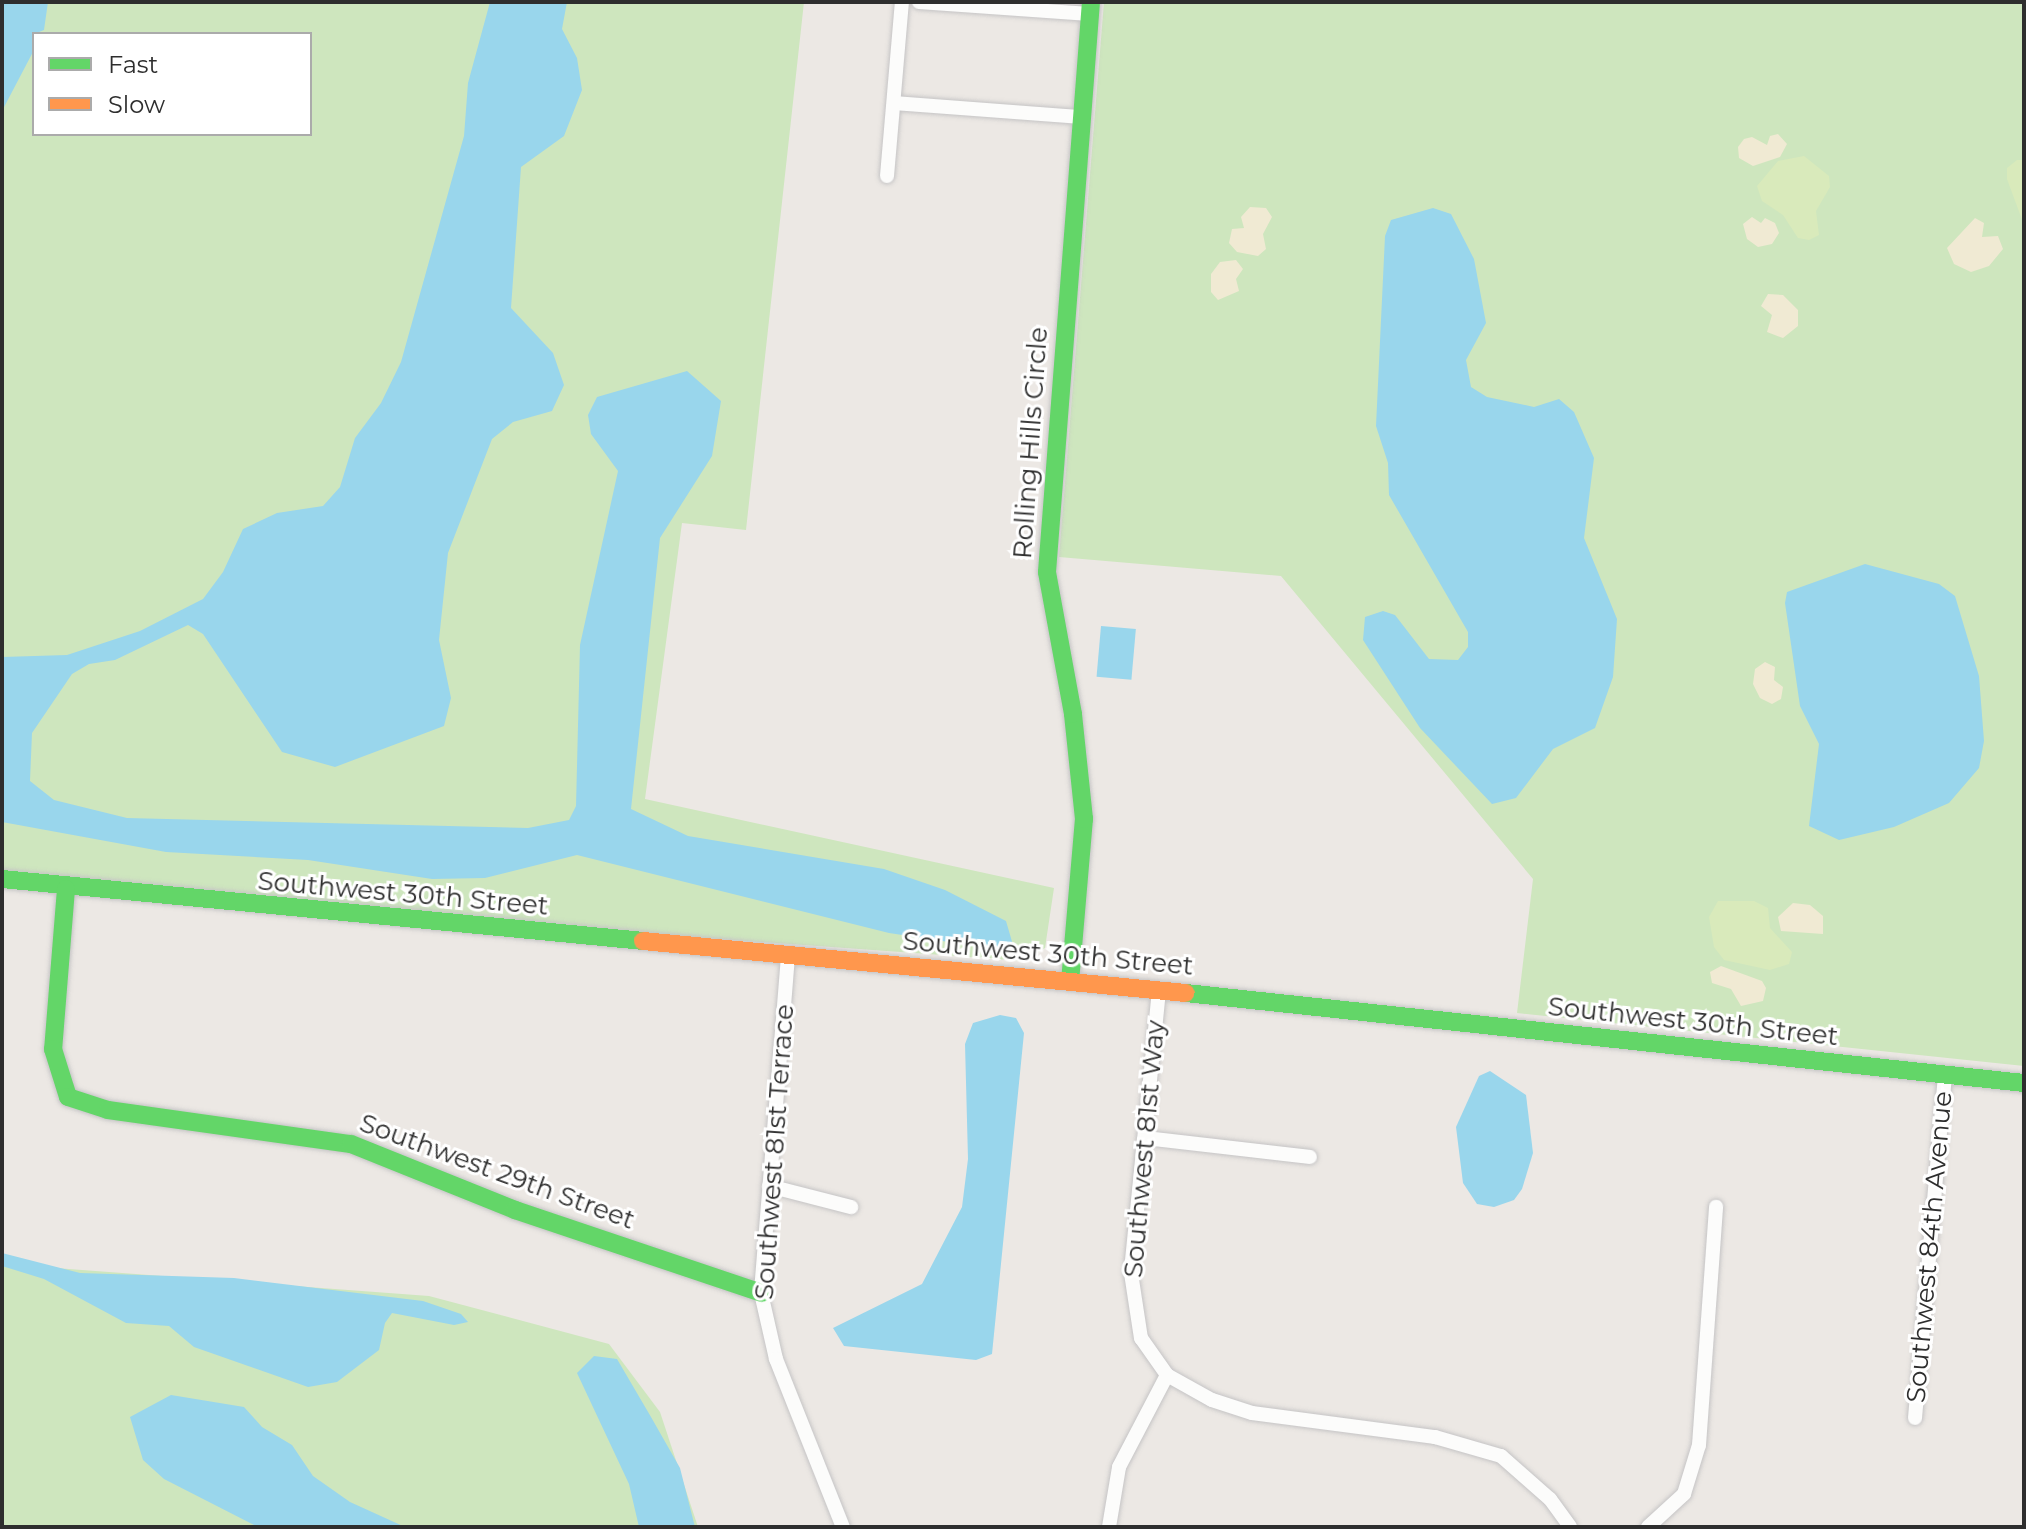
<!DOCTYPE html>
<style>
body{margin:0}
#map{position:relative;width:2026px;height:1529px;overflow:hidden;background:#ece8e4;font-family:Montserrat,sans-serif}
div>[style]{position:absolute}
.green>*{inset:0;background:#cee6be}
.sand>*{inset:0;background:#f0ead3}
.pitch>*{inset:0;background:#d9eabb}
.water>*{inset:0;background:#99d6ec;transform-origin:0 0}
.roads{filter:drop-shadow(0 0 2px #c5c4c5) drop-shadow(0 0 2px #c5c4c5)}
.street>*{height:14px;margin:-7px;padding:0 7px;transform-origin:7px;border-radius:7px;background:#fcfcfb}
.fast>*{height:18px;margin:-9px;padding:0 9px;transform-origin:9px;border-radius:9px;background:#63d668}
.slow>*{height:18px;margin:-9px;padding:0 9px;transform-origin:9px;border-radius:9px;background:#ff974d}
span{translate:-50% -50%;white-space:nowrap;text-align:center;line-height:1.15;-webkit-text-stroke:6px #fff;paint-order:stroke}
.street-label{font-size:26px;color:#2e2e2e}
.frame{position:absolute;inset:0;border:4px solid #2e2e2e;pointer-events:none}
.legend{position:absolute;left:32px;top:32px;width:280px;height:104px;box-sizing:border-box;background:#fff;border:2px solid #ababab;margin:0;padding:10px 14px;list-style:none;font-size:24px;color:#2e2e2e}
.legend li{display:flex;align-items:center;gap:16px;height:40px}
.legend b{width:40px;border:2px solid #ababab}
</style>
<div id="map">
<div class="green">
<div style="clip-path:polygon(evenodd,2px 2px,804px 2px,746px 530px,682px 523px,645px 799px,1054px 888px,1045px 948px,1025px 961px,607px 931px,2px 871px,2px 2px,34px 34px,310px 34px,310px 134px,34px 134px,34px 34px)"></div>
<div style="clip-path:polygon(1104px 2px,2024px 2px,2024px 1066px,1517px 1013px,1533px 879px,1281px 576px,1059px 557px)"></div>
<div style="clip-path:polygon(2px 1264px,429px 1296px,609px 1344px,660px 1412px,698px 1527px,2px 1527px)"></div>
</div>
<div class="sand">
<div style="clip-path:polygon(1778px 134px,1787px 144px,1780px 157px,1753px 166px,1739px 158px,1738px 147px,1744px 139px,1752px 137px,1767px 145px,1770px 136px)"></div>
<div style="clip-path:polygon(1250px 207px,1266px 208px,1272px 217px,1263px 234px,1266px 249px,1258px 256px,1237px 252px,1229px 243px,1232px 229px,1244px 228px,1241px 217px)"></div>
<div style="clip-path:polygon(1752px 217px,1761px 223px,1765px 218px,1775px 223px,1779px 233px,1772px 244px,1758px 247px,1747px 239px,1743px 224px)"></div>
<div style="clip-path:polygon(1975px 218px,1984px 223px,1982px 237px,1998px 236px,2003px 249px,1989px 266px,1971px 272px,1954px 264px,1947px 248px)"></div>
<div style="clip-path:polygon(1236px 260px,1243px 269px,1236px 279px,1239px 291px,1218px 300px,1211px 292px,1211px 274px,1220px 262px)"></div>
<div style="clip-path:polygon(1768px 294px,1783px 295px,1798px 310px,1798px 326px,1783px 338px,1767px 332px,1772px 315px,1761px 306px)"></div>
<div style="clip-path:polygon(1765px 662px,1775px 667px,1774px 680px,1783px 687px,1781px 699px,1772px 704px,1760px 698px,1753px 684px,1755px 669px)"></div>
<div style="clip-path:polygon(1793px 903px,1810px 905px,1823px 916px,1823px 934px,1781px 931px,1778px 917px)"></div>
<div style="clip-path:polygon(1721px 966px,1762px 981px,1766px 988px,1763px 1001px,1741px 1006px,1731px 989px,1712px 983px,1710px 972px)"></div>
</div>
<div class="pitch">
<div style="clip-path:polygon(1804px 156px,1829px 176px,1830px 187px,1816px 211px,1819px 235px,1809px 240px,1798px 238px,1783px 215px,1762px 201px,1757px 186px,1778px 161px)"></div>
<div style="clip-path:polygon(2017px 160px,2024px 160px,2024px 225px,2007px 179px,2007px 168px)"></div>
<div style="clip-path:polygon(1718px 901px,1754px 901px,1768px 908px,1770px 928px,1792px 952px,1789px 964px,1770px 970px,1724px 960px,1714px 947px,1709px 917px)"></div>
</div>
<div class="water">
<div style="clip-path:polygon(2px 2px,48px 2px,44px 30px,34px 34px,34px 50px,2px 111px)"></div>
<div style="clip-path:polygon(490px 2px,567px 2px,562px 29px,577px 58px,582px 90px,564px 136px,521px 167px,511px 308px,553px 353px,564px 385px,552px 411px,513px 422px,492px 439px,448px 553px,439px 640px,451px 698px,444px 726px,335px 767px,282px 752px,203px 634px,188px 625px,115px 660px,89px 664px,72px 674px,32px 733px,30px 781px,54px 800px,127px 818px,528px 828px,569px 820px,576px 806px,580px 645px,618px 471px,591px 434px,588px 415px,597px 397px,687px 371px,721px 401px,712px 456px,660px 538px,631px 809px,688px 836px,884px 869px,945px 890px,1006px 921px,1013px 945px,996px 949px,889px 933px,577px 855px,485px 878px,432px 879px,308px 860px,166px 852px,2px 822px,2px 657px,67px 655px,140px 631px,203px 599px,223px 572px,243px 529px,277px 513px,323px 506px,340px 487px,355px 438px,381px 403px,401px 362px,464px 136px,468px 83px)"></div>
<div style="clip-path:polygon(1433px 208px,1451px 214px,1474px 259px,1486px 323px,1466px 360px,1471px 387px,1487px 397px,1534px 407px,1559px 399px,1574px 412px,1594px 458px,1584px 538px,1617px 619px,1613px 677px,1595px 728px,1553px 749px,1516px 798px,1492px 804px,1420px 728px,1363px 640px,1365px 617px,1383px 611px,1395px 615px,1429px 659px,1458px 660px,1468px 647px,1468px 632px,1389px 495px,1388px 463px,1376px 426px,1385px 236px,1391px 220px)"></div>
<div style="clip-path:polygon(1865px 564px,1939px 584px,1955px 596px,1979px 676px,1984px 741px,1979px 768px,1949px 803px,1894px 827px,1839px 840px,1809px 826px,1819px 744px,1800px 706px,1785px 603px,1787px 592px)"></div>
<div style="left:1101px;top:626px;width:35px;height:51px;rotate:5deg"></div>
<div style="clip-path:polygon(1000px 1015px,1016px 1018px,1024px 1033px,992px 1354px,976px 1360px,844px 1346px,833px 1328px,922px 1284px,962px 1207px,968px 1159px,965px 1044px,973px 1023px)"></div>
<div style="clip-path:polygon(1490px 1071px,1526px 1095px,1533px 1153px,1522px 1189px,1514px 1200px,1494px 1207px,1477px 1204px,1463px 1183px,1456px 1127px,1479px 1076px)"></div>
<div style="clip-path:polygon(2px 1253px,80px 1273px,234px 1278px,423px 1301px,461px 1314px,468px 1322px,454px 1325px,392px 1313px,385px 1323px,379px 1350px,337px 1382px,308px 1387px,194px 1347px,169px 1326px,126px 1323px,44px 1279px,2px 1266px)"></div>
<div style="clip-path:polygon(594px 1356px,617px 1359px,651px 1417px,680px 1468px,695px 1527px,639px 1527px,629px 1484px,577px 1373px)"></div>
<div style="clip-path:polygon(171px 1395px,244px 1407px,262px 1427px,292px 1445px,313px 1476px,350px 1502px,405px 1527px,258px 1527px,164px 1479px,143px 1460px,130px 1417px)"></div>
</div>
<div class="roads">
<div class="street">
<div style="left:919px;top:2px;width:171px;rotate:4deg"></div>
<div style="left:894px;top:103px;width:188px;rotate:4.3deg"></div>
<div style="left:887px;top:176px;width:175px;rotate:-85.1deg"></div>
<div style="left:788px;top:956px;width:338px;rotate:94.6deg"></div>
<div style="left:761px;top:1293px;width:68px;rotate:77.2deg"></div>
<div style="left:776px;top:1359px;width:181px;rotate:68.3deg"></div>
<div style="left:1159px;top:990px;width:284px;rotate:95.7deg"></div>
<div style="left:1131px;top:1273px;width:66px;rotate:81.3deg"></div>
<div style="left:1141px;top:1338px;width:45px;rotate:54.9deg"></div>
<div style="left:1167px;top:1375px;width:51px;rotate:29.1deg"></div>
<div style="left:1212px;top:1400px;width:42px;rotate:18deg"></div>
<div style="left:1252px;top:1413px;width:185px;rotate:7.5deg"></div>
<div style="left:1435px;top:1437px;width:69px;rotate:16.1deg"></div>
<div style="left:1501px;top:1456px;width:65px;rotate:41.3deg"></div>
<div style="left:1550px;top:1499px;width:34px;rotate:54deg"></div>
<div style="left:1146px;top:1138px;width:165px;rotate:6.6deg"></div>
<div style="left:769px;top:1186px;width:85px;rotate:14.4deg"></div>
<div style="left:1915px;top:1418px;width:344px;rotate:-85deg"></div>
<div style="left:1109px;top:1527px;width:61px;rotate:-80.5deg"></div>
<div style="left:1119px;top:1467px;width:104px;rotate:-62.4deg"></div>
<div style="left:1648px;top:1527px;width:49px;rotate:-42.5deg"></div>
<div style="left:1684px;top:1494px;width:51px;rotate:-73deg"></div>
<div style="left:1699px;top:1445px;width:239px;rotate:-85.9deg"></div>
</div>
<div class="fast">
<div style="left:2px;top:879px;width:644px;rotate:5.52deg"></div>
<div style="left:66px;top:889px;width:161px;rotate:94.6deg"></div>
<div style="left:53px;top:1049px;width:50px;rotate:72.6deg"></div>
<div style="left:68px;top:1097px;width:42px;rotate:18deg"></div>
<div style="left:108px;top:1110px;width:245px;rotate:8deg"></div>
<div style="left:351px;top:1144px;width:177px;rotate:21.9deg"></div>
<div style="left:515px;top:1210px;width:260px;rotate:18.6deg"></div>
<div style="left:1070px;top:982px;width:164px;rotate:-85.1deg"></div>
<div style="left:1084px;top:819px;width:106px;rotate:-96deg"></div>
<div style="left:1073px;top:714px;width:144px;rotate:-100.4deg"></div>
<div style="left:1047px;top:572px;width:572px;rotate:-85.59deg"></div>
<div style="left:1186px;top:993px;width:843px;rotate:6.13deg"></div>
</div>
<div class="slow">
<div style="left:643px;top:941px;width:545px;rotate:5.47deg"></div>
</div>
</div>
<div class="street-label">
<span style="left:1031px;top:443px;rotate:-86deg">Rolling Hills Circle</span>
<span style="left:403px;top:894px;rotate:5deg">Southwest 30th Street</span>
<span style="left:1048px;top:954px;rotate:5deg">Southwest 30th Street</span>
<span style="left:1693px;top:1022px;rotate:6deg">Southwest 30th Street</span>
<span style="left:1145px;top:1149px;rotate:-85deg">Southwest 81st Way</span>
<span style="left:775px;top:1152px;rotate:-86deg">Southwest 81st Terrace</span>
<span style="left:497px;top:1172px;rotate:20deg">Southwest 29th Street</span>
<span style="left:1930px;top:1247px;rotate:-85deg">Southwest 84th Avenue</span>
</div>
<div class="frame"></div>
<ul class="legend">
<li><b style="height:10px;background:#63d668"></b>Fast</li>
<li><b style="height:10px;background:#ff974d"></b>Slow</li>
</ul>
</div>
